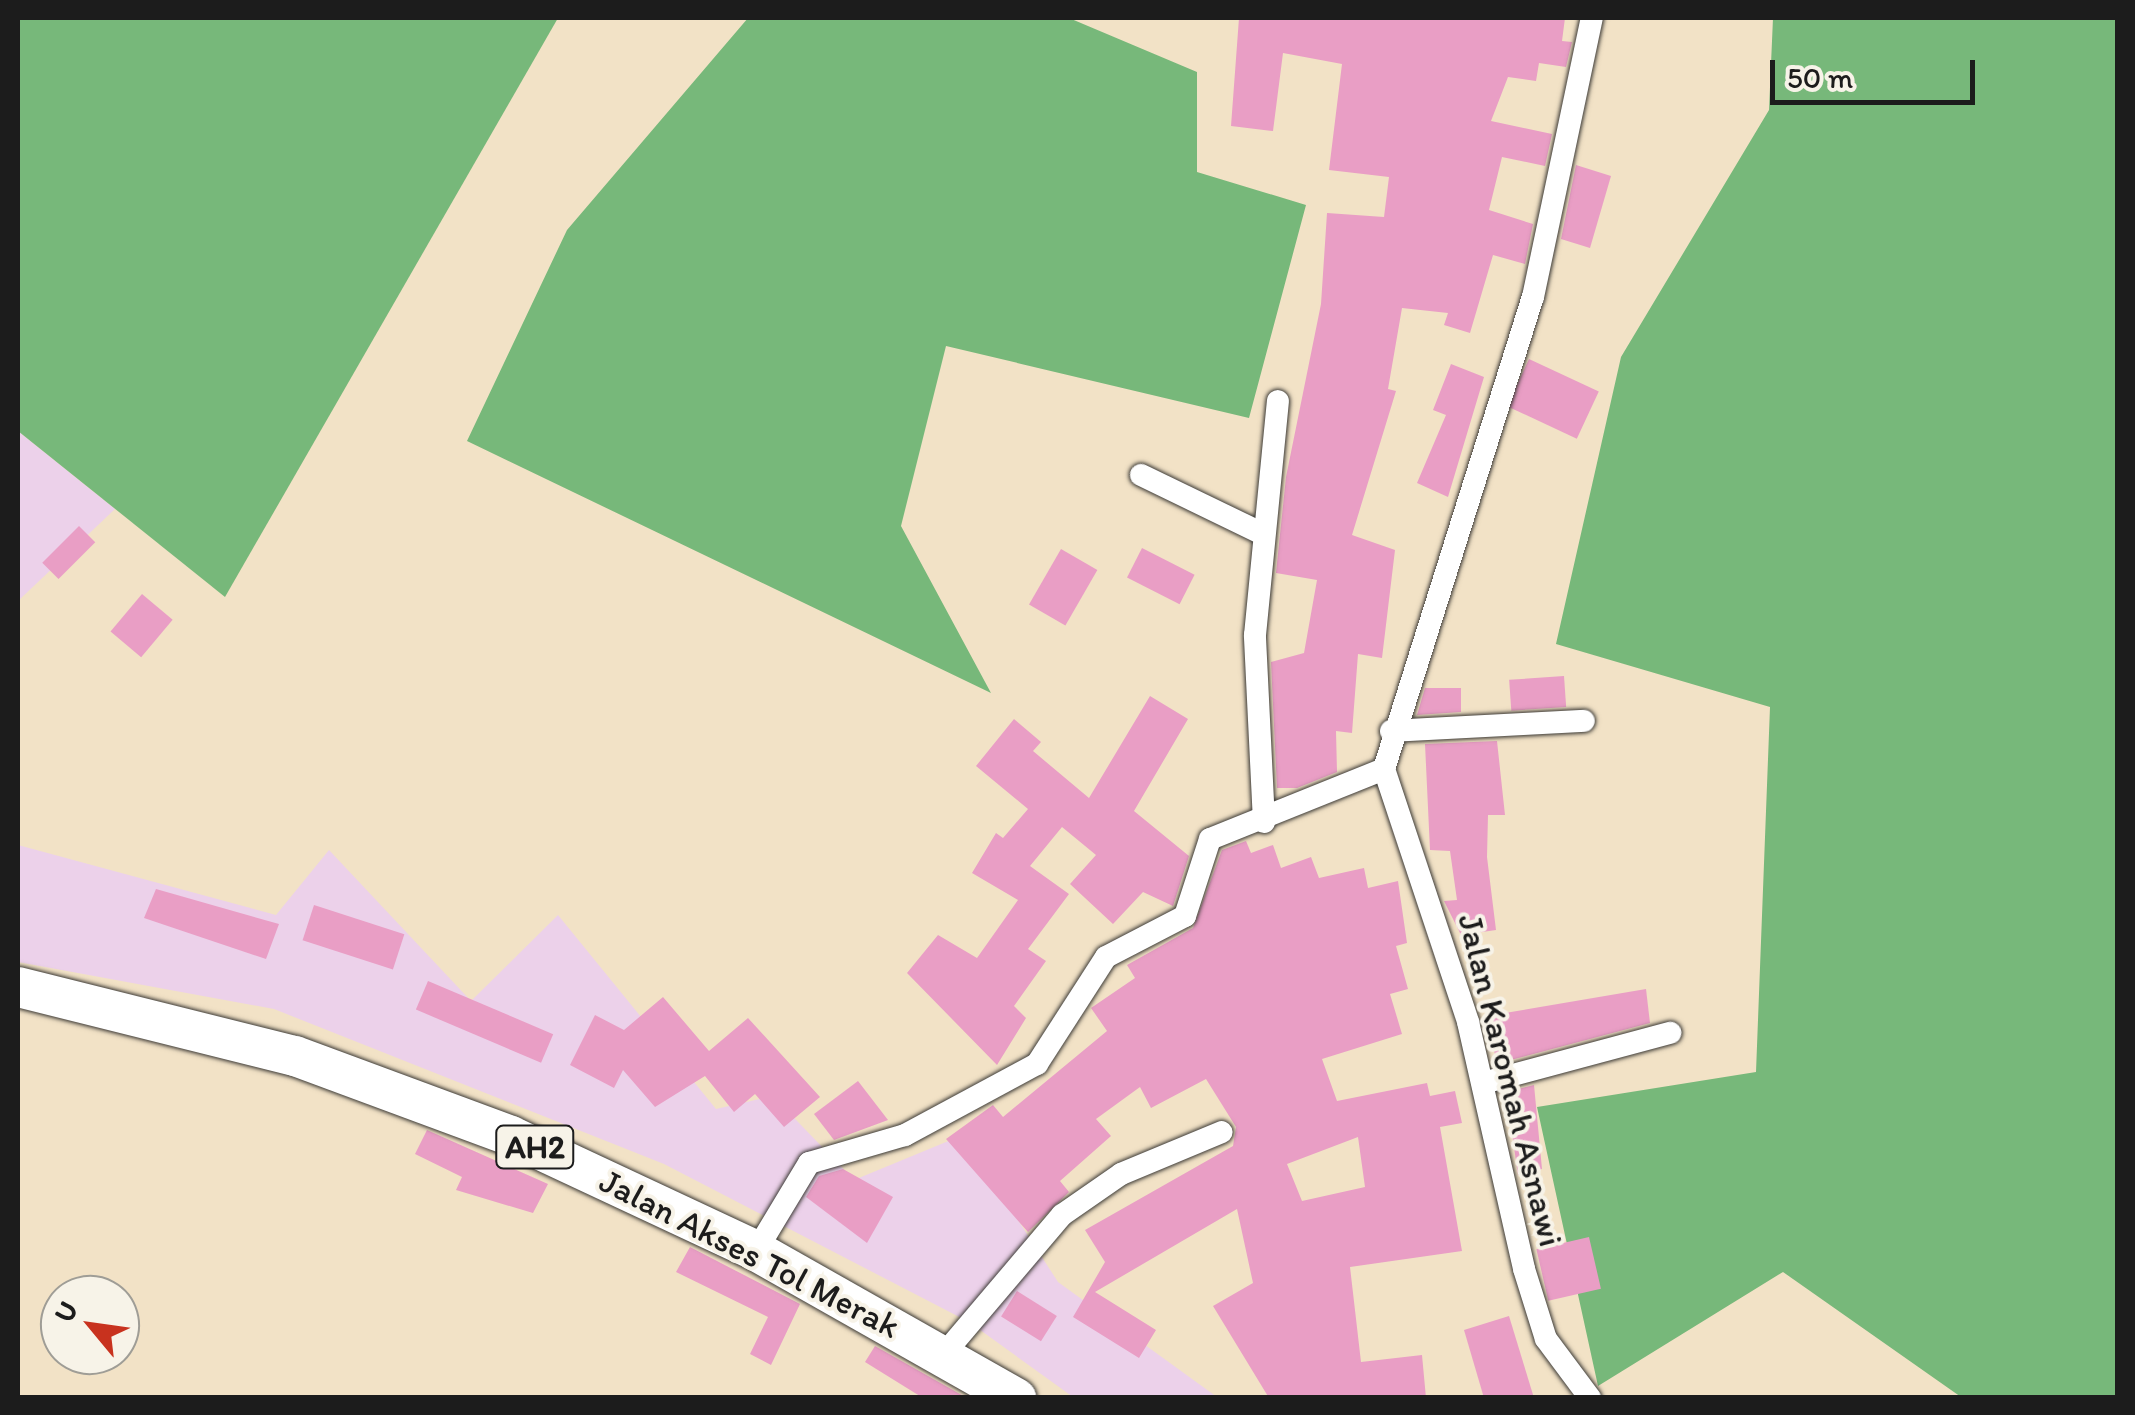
<!DOCTYPE html>
<style>
body{margin:0}
#map{position:relative;width:2135px;height:1415px;overflow:hidden;background:#f2e2c6;font-family:Itim,sans-serif}
div>[style]{position:absolute}
.built>*{inset:0;background:#ecd1ea}
.forest>*{inset:0;background:#77b87a}
.building>*{inset:0;background:#e99ec5;transform-origin:0 0}
.roads{filter:drop-shadow(0 0 2px #3c3a36) drop-shadow(0 0 2px #3c3a36)}
.street>*{height:22px;margin:-11px;padding:0 11px;transform-origin:11px;border-radius:11px;background:#fff}
.highway>*{height:40px;margin:-20px;padding:0 20px;transform-origin:20px;border-radius:20px;background:#fff}
span{translate:-50% -50%;white-space:nowrap;text-align:center;line-height:1.15;-webkit-text-stroke:8px #f7f3e8;paint-order:stroke}
.shield-label span{padding:2px 8px;background:#f7f3e8;border:2px solid;border-radius:8px;-webkit-text-stroke-width:0}
.shield-label{font-size:32px;color:#1c1c1c;font-weight:700}
.street-label{font-size:35px;color:#1c1c1c}
.frame{position:absolute;inset:0;border:20px solid #1c1c1c;pointer-events:none}
.north{position:absolute;left:40px;top:1275px;width:100px;height:100px;box-sizing:border-box;background:#f7f3e8;border:2px solid #9f9d96;border-radius:50%;rotate:299deg;font-size:28px;font-weight:700;line-height:40px;text-align:center;color:#1c1c1c}
.north::after{content:'';display:block;margin:auto;width:35px;height:45px;background:#c8321e;clip-path:polygon(50% 0,100% 100%,50% 72%,0 100%)}
.scale{position:absolute;left:1770px;top:60px;width:205px;height:45px;box-sizing:border-box;border:5px solid #1c1c1c;border-top:0;padding-left:12px;font-size:30px;line-height:35px;white-space:nowrap;color:#1c1c1c;-webkit-text-stroke:8px #f7f3e8;paint-order:stroke}
</style>
<div id="map">
<div class="built">
<div style="clip-path:polygon(18px 431px,115px 509px,18px 601px)"></div>
<div style="clip-path:polygon(18px 845px,276px 915px,329px 850px,471px 1001px,558px 915px,716px 1109px,773px 1096px,854px 1180px,963px 1135px,1058px 1282px,1217px 1397px,1073px 1397px,969px 1322px,664px 1164px,274px 1009px,18px 962px)"></div>
</div>
<div class="forest">
<div style="clip-path:polygon(18px 18px,558px 18px,225px 597px,18px 431px)"></div>
<div style="clip-path:polygon(748px 18px,1069px 18px,1197px 72px,1197px 172px,1306px 205px,1249px 418px,946px 346px,901px 526px,991px 693px,467px 441px,567px 230px)"></div>
<div style="clip-path:polygon(1773px 18px,2117px 18px,2117px 1397px,1961px 1397px,1783px 1272px,1598px 1386px,1537px 1107px,1756px 1072px,1770px 707px,1556px 644px,1621px 357px,1769px 110px)"></div>
</div>
<div class="building">
<div style="clip-path:polygon(1239px 18px,1565px 18px,1562px 41px,1572px 42px,1566px 67px,1539px 63px,1536px 81px,1508px 77px,1491px 121px,1552px 134px,1545px 166px,1502px 157px,1489px 210px,1533px 224px,1525px 264px,1493px 255px,1470px 333px,1444px 325px,1448px 313px,1402px 308px,1388px 389px,1396px 391px,1352px 535px,1395px 550px,1382px 658px,1358px 654px,1352px 733px,1336px 731px,1337px 772px,1297px 788px,1277px 788px,1271px 662px,1304px 653px,1317px 580px,1276px 573px,1286px 477px,1321px 304px,1327px 213px,1384px 217px,1389px 177px,1329px 170px,1342px 64px,1283px 53px,1273px 131px,1231px 126px)"></div>
<div style="clip-path:polygon(1576px 165px,1611px 176px,1590px 248px,1561px 239px)"></div>
<div style="left:1529px;top:359px;width:77px;height:52px;rotate:25deg"></div>
<div style="clip-path:polygon(1451px 364px,1484px 377px,1448px 497px,1417px 483px,1446px 415px,1433px 410px)"></div>
<div style="left:79px;top:526px;width:23px;height:52px;rotate:45deg"></div>
<div style="left:1142px;top:548px;width:59px;height:33px;rotate:27deg"></div>
<div style="left:1061px;top:549px;width:42px;height:64px;rotate:30deg"></div>
<div style="left:142px;top:594px;width:40px;height:49px;rotate:40deg"></div>
<div style="left:1564px;top:676px;width:31px;height:55px;rotate:86deg"></div>
<div style="clip-path:polygon(1425px 688px,1461px 688px,1461px 712px,1417px 715px)"></div>
<div style="clip-path:polygon(1150px 696px,1188px 719px,1134px 811px,1189px 856px,1173px 906px,1143px 892px,1113px 924px,1070px 884px,1096px 855px,1062px 827px,1030px 866px,1069px 894px,1028px 949px,1046px 961px,1014px 1006px,1026px 1018px,997px 1065px,907px 973px,938px 935px,977px 958px,1018px 900px,972px 873px,996px 833px,1003px 838px,1028px 809px,976px 766px,1014px 719px,1041px 742px,1033px 751px,1089px 798px)"></div>
<div style="clip-path:polygon(1497px 741px,1505px 815px,1488px 815px,1487px 857px,1496px 930px,1461px 935px,1444px 901px,1457px 900px,1450px 851px,1430px 850px,1425px 744px)"></div>
<div style="clip-path:polygon(evenodd,1246px 841px,1251px 853px,1273px 845px,1281px 868px,1311px 857px,1319px 878px,1364px 868px,1368px 888px,1398px 881px,1407px 943px,1396px 946px,1408px 989px,1390px 994px,1402px 1034px,1322px 1059px,1337px 1101px,1427px 1083px,1430px 1096px,1455px 1091px,1462px 1123px,1440px 1127px,1462px 1251px,1350px 1267px,1361px 1362px,1422px 1355px,1426px 1398px,1269px 1398px,1213px 1306px,1253px 1283px,1237px 1209px,1095px 1292px,1156px 1330px,1139px 1358px,1073px 1317px,1105px 1262px,1085px 1230px,1233px 1146px,1236px 1127px,1206px 1079px,1151px 1108px,1140px 1087px,1096px 1119px,1111px 1136px,1060px 1181px,1069px 1192px,1028px 1232px,946px 1139px,993px 1105px,1003px 1117px,1107px 1031px,1091px 1008px,1135px 978px,1127px 965px,1193px 928px,1222px 850px,1246px 841px,1358px 1137px,1365px 1187px,1302px 1201px,1287px 1164px,1358px 1137px)"></div>
<div style="clip-path:polygon(156px 889px,279px 924px,266px 959px,144px 918px)"></div>
<div style="left:314px;top:905px;width:95px;height:37px;rotate:18deg"></div>
<div style="left:428px;top:981px;width:136px;height:31px;rotate:23deg"></div>
<div style="clip-path:polygon(1646px 989px,1650px 1023px,1503px 1062px,1495px 1055px,1487px 1016px)"></div>
<div style="clip-path:polygon(663px 997px,709px 1051px,748px 1018px,820px 1097px,784px 1127px,755px 1094px,734px 1112px,705px 1076px,655px 1107px,623px 1070px,614px 1088px,570px 1065px,595px 1015px,624px 1030px)"></div>
<div style="clip-path:polygon(858px 1081px,888px 1120px,834px 1140px,814px 1114px)"></div>
<div style="clip-path:polygon(1534px 1085px,1542px 1169px,1518px 1175px,1506px 1092px)"></div>
<div style="clip-path:polygon(427px 1130px,548px 1184px,533px 1213px,456px 1190px,462px 1177px,415px 1154px)"></div>
<div style="clip-path:polygon(843px 1169px,893px 1197px,867px 1243px,806px 1197px,819px 1176px)"></div>
<div style="left:1589px;top:1237px;width:53px;height:54px;rotate:77deg"></div>
<div style="clip-path:polygon(690px 1247px,800px 1304px,771px 1365px,750px 1354px,768px 1317px,676px 1272px)"></div>
<div style="left:1017px;top:1291px;width:47px;height:30px;rotate:32deg"></div>
<div style="clip-path:polygon(1509px 1316px,1534px 1398px,1484px 1398px,1464px 1330px)"></div>
<div style="clip-path:polygon(875px 1346px,967px 1398px,923px 1398px,865px 1362px)"></div>
</div>
<div class="roads">
<div class="street">
<div style="left:1141px;top:475px;width:136px;rotate:25.8deg"></div>
<div style="left:1391px;top:731px;width:193px;rotate:-3deg"></div>
<div style="left:1384px;top:769px;width:495px;rotate:-72.5deg"></div>
<div style="left:1533px;top:297px;width:285px;rotate:-78.1deg"></div>
<div style="left:1384px;top:769px;width:267px;rotate:71.6deg"></div>
<div style="left:1468px;top:1022px;width:253px;rotate:77.2deg"></div>
<div style="left:1524px;top:1269px;width:73px;rotate:72.6deg"></div>
<div style="left:1546px;top:1339px;width:74px;rotate:53.3deg"></div>
<div style="left:1264px;top:822px;width:187px;rotate:-92.8deg"></div>
<div style="left:1255px;top:635px;width:235px;rotate:-84.4deg"></div>
<div style="left:1483px;top:1083px;width:194px;rotate:-15deg"></div>
<div style="left:756px;top:1251px;width:103px;rotate:-58.9deg"></div>
<div style="left:809px;top:1163px;width:100px;rotate:-16.3deg"></div>
<div style="left:905px;top:1135px;width:150px;rotate:-28.3deg"></div>
<div style="left:1037px;top:1064px;width:127px;rotate:-57.2deg"></div>
<div style="left:1106px;top:957px;width:89px;rotate:-27.4deg"></div>
<div style="left:1185px;top:916px;width:81px;rotate:-72deg"></div>
<div style="left:1210px;top:839px;width:188px;rotate:-21.9deg"></div>
<div style="left:944px;top:1354px;width:182px;rotate:-49.7deg"></div>
<div style="left:1062px;top:1215px;width:72px;rotate:-34.8deg"></div>
<div style="left:1121px;top:1174px;width:109px;rotate:-22.6deg"></div>
</div>
<div class="highway">
<div style="left:18px;top:987px;width:285px;rotate:14deg"></div>
<div style="left:295px;top:1056px;width:230px;rotate:20.3deg"></div>
<div style="left:511px;top:1136px;width:271px;rotate:25.1deg"></div>
<div style="left:756px;top:1251px;width:299px;rotate:29.5deg"></div>
</div>
</div>
<div class="shield-label">
<span style="left:535px;top:1147px">AH2</span>
</div>
<div class="street-label">
<span style="left:1511px;top:1080px;rotate:76deg">Jalan Karomah Asnawi</span>
<span style="left:750px;top:1253px;rotate:27deg">Jalan Akses Tol Merak</span>
</div>
<div class="frame"></div>
<div class="north">U</div>
<div class="scale">50 m</div>
</div>
